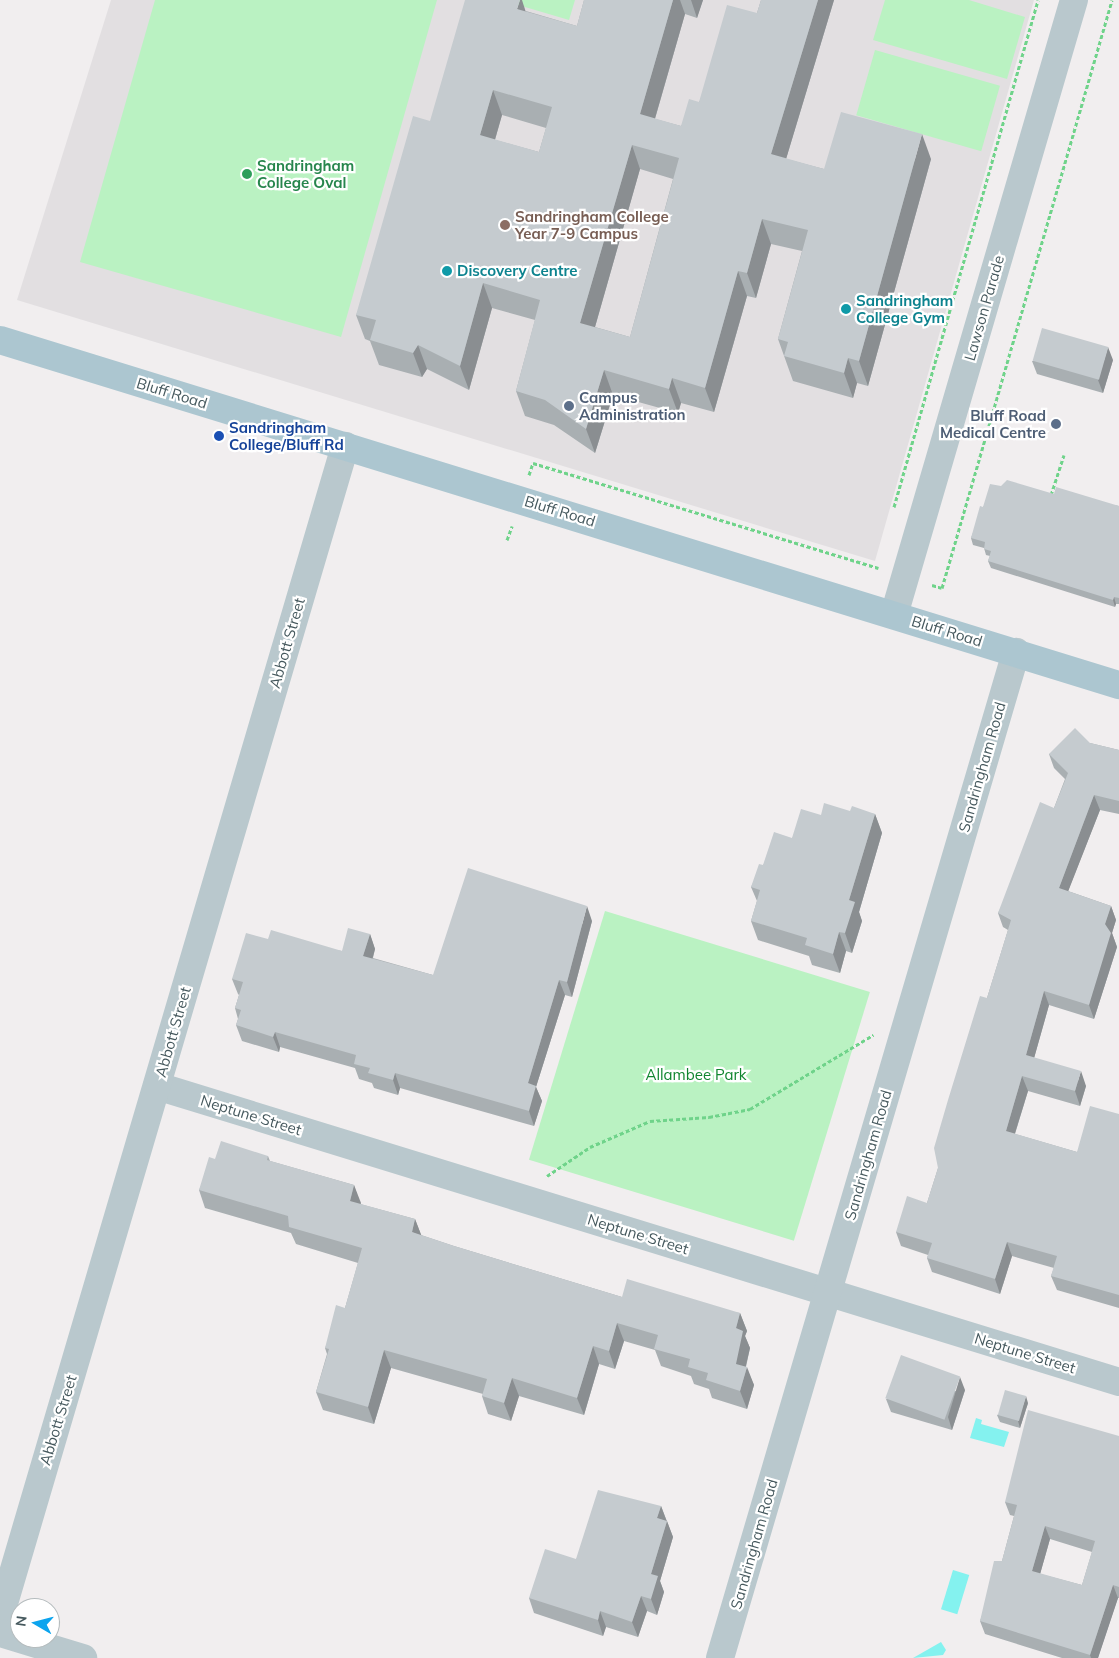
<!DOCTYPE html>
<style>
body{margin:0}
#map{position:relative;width:1119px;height:1658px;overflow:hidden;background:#f1eeef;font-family:Mulish,sans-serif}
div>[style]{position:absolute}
.education>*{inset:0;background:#e2dfe1}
.green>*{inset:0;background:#baf2c2;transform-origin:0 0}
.water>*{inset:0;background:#84f2ef;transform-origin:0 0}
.path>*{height:3px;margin-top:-1.5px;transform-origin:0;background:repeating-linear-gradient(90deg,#6fd38a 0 4px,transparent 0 6.5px)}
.minor>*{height:28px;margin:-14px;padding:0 14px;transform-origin:14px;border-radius:14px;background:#b9c8cd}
.major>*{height:28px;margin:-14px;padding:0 14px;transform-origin:14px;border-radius:14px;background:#acc6d0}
.wall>*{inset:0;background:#a9afb2}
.shaded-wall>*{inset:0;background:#8a8e91}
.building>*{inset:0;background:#c5cbcf;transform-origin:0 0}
.dots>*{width:14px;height:14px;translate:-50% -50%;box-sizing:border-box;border:2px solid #fff;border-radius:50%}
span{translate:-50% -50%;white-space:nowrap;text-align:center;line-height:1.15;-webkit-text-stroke:4.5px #fff;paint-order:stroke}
.leisure-label{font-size:15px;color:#27864d;font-weight:700}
.left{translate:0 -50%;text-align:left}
.education-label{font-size:15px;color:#785e54;font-weight:700}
.culture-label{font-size:15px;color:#0d838f;font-weight:700}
.street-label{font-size:15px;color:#45585d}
.service-label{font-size:15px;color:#4e5e75;font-weight:700}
.right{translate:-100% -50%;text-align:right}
.transit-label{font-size:15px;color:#164399;font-weight:700}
.park-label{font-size:15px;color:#10852f}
.north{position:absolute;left:10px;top:1598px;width:50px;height:50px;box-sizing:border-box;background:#fff;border:1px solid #b5bcbe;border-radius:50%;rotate:278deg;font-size:14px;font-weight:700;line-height:20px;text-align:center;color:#45585d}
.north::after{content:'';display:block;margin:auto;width:18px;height:22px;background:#0ca4ee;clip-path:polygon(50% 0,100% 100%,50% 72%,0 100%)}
</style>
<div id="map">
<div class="education">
<div style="clip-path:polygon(111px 0,1034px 0,875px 561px,17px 300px)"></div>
</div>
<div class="green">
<div style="clip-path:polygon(155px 0,437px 0,341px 337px,80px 262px)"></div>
<div style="clip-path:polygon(501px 0,575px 0,569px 20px)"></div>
<div style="clip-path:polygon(885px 0,969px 0,1025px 17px,1007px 79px,873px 40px)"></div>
<div style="left:875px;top:50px;width:130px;height:68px;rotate:16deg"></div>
<div style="left:605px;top:911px;width:277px;height:260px;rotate:17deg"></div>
</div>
<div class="water">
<div style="clip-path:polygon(976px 1418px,982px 1420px,981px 1424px,1009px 1432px,1004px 1447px,970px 1438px)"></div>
<div style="left:953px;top:1570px;width:17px;height:41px;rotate:17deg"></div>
<div style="clip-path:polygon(941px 1642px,946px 1650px,943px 1655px,913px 1658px)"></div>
</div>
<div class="path">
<div style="left:529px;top:475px;width:13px;rotate:-72deg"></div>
<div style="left:533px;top:463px;width:361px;rotate:16.9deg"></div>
<div style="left:1051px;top:495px;width:42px;rotate:-72deg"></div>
<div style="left:894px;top:507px;width:527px;rotate:-74.14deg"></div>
<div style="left:507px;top:540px;width:15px;rotate:-70deg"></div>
<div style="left:932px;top:585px;width:10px;rotate:17deg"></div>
<div style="left:942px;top:588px;width:612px;rotate:-73.87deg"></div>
<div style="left:547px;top:1176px;width:52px;rotate:-34deg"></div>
<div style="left:590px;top:1147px;width:65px;rotate:-23.4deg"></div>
<div style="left:650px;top:1121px;width:59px;rotate:-3.9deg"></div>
<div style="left:709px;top:1117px;width:42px;rotate:-11deg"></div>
<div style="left:750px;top:1109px;width:144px;rotate:-31deg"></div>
</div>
<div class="minor">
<div style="left:894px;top:615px;width:641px;rotate:-73.69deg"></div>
<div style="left:157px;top:1086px;width:1007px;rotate:17.1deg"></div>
<div style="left:0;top:1617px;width:1221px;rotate:-73.58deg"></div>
<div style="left:0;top:1633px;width:87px;rotate:16.8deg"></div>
<div style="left:720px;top:1658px;width:1049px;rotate:-73.6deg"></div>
</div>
<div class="major">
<div style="left:0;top:340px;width:1171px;rotate:17.14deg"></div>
</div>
<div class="wall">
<div style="clip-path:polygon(evenodd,584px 0,703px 0,697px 18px,685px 14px,655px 119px,681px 126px,699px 102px,757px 13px,761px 0,834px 0,786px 159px,824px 169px,931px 159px,868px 386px,857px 383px,853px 398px,793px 381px,778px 339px,802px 251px,771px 244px,756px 298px,747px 296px,714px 412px,681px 403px,678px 413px,613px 395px,595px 453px,554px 425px,525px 416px,516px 391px,535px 320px,492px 308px,469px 390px,427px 369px,422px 377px,379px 365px,370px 341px,365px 339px,356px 315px,526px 11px,577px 26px,584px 0,502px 115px,546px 128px,539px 152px,495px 140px,502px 115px,584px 0,640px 169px,673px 179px,630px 337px,595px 327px,640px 169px)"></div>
<div style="clip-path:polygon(1113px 360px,1103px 393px,1037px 374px,1032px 361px)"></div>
<div style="clip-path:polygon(1001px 486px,1054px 494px,1119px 506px,1119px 604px,1116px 604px,1115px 607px,991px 568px,988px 561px,990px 556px,986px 555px,984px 548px,973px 545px,971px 538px,983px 507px)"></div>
<div style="clip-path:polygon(1090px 743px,1119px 750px,1119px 814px,1100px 810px,1068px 891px,1111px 906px,1116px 920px,1112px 933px,1117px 947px,1094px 1019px,1049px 1005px,1034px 1058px,1086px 1086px,1080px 1106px,1028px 1091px,1015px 1134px,1077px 1152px,1119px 1114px,1119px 1308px,1057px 1290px,1051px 1276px,1054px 1268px,1012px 1256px,1000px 1294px,932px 1272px,927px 1258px,928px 1255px,901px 1246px,896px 1232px,927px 1203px,938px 1168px,987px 998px,1008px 930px,1003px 927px,998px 913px,1054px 808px,1065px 779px,1054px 768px,1049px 754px)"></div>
<div style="clip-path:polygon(850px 811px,875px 814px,882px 833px,859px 912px,862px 921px,852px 953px,846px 951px,840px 973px,812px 965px,809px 956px,758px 940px,751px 921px,757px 901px,751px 887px,763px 865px,792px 838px,821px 815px)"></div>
<div style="clip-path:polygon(592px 921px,572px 997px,565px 995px,536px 1087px,542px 1101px,534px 1126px,400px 1088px,398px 1095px,374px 1088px,372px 1083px,359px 1079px,355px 1068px,280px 1047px,279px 1052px,242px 1041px,236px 1025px,238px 1019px,235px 1008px,239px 995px,238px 994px,232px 979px,268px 939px,342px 951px,370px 934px,375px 949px,373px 958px,433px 975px)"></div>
<div style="clip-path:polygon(268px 1156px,270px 1161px,354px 1185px,360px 1204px,415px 1219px,421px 1235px,454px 1246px,622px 1297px,740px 1313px,747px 1331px,745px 1336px,750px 1348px,746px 1367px,754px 1385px,747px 1409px,712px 1398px,709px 1389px,694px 1384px,691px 1376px,661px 1366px,655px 1350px,624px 1341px,615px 1369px,599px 1364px,584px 1415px,519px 1396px,511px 1421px,488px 1414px,482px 1396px,483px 1394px,391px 1368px,374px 1424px,323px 1410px,316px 1392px,327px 1354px,325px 1348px,345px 1308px,358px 1263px,296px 1244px,291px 1233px,205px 1208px,199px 1190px,215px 1159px)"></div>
<div style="clip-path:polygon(965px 1390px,952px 1430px,891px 1412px,886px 1399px)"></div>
<div style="clip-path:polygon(1028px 1403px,1020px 1428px,1000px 1422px,997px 1415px)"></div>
<div style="clip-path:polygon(evenodd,1119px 1436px,1119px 1598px,1118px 1598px,1098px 1658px,1062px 1658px,985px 1634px,980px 1621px,1002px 1561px,1014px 1516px,1010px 1515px,1005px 1502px,1119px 1436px,1050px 1539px,1092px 1552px,1082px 1585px,1040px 1574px,1050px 1539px)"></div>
<div style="clip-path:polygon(661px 1506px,673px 1537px,660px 1581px,664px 1592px,657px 1615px,647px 1611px,638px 1637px,606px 1627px,603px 1636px,534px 1613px,529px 1598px,576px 1559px)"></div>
</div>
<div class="shaded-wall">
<div style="clip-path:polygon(520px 0,522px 0,529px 22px,517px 9px)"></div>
<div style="clip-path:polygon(673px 0,680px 0,685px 14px,649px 139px,640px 114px)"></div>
<div style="clip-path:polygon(691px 0,703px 0,697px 18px)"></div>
<div style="clip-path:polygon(818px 0,834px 0,780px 179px,771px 154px)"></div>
<div style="clip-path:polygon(493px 90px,502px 115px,489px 160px,480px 135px)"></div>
<div style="clip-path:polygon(922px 134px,931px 159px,868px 386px,859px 361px)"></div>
<div style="clip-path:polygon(632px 145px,640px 169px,589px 348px,580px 323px)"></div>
<div style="clip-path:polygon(762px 219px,771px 244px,756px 298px,747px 273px)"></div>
<div style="clip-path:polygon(738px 271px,747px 296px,714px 412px,705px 388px)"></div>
<div style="clip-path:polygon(483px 283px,492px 308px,469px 390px,460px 366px)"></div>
<div style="clip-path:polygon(418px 345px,427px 369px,422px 377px,413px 353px)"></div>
<div style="clip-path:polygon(1108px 347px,1113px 360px,1103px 393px,1098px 380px)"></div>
<div style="clip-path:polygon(848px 358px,857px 383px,853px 398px,844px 373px)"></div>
<div style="clip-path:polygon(604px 370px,613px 395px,595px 453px,586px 429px)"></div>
<div style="clip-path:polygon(672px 378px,681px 403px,678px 413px,669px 389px)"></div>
<div style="clip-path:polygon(1114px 597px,1116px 604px,1115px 607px,1113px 600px)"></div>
<div style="clip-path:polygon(1094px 795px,1100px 810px,1064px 902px,1059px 888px)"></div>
<div style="clip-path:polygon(875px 814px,882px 833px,859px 912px,862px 921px,852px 953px,845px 933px,849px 900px)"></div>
<div style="clip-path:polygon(587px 906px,592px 921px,572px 997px,567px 982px)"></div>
<div style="clip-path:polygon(1111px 906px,1116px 920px,1112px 933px,1117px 947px,1094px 1019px,1089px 1005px,1105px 924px)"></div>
<div style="clip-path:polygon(839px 932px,846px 951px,840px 973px,833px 954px)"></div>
<div style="clip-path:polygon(370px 934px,375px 949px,369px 971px,363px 956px)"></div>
<div style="clip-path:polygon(559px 980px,565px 995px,536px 1087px,542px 1101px,534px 1126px,529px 1111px,528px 1083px)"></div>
<div style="clip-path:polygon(1044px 991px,1049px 1005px,1031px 1069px,1026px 1055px)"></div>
<div style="clip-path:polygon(275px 1032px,280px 1047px,279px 1052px,273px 1037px)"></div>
<div style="clip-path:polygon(1081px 1071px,1086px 1086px,1080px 1106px,1075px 1091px)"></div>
<div style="clip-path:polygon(395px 1073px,400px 1088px,398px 1095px,393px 1080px)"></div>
<div style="clip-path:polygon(1022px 1076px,1028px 1091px,1011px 1146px,1006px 1131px)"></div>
<div style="clip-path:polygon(354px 1185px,361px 1203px,356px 1218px,350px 1201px)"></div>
<div style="clip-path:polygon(415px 1219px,422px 1237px,412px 1232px)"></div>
<div style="clip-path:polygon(1007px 1242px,1012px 1256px,1000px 1294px,995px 1279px)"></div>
<div style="clip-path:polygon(740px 1313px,747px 1331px,745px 1336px,750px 1348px,742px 1382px,736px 1364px,736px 1328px)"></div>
<div style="clip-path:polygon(617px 1323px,624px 1341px,615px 1369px,609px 1351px)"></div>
<div style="clip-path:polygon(593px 1346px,599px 1364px,584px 1415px,577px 1398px)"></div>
<div style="clip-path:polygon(384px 1350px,391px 1368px,374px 1424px,368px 1407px)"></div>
<div style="clip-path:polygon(747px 1367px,754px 1385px,747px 1409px,740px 1391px)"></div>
<div style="clip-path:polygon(960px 1377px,965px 1390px,952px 1430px,948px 1417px)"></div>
<div style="clip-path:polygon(512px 1378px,519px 1396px,511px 1421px,504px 1403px)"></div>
<div style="clip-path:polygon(1026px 1396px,1028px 1403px,1020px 1428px,1018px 1421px)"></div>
<div style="clip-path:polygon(661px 1506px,667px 1522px,657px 1518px)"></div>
<div style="clip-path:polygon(667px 1521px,673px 1537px,660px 1581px,664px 1592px,657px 1615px,651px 1599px,651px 1574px)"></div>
<div style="clip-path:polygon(1045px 1526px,1050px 1539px,1037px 1585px,1032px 1571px)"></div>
<div style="clip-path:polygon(1113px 1585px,1118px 1598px,1098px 1658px,1091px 1658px,1090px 1655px)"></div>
<div style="clip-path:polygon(641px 1596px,647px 1611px,638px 1637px,632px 1622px)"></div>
<div style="clip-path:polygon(600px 1611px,606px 1627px,603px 1636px,598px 1620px)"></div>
</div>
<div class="building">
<div style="clip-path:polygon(evenodd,465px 0,520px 0,517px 9px,577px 26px,584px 0,673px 0,640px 114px,681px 126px,689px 99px,699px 102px,727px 5px,757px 13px,761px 0,818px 0,771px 154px,824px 169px,841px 112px,922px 134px,859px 361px,848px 358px,844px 373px,784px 356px,788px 342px,778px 339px,808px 230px,762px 219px,747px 273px,738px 271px,705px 388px,672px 378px,669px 389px,604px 370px,586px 429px,545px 400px,516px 391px,540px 300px,483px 283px,460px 366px,418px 345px,413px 353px,370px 340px,376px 320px,356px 315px,413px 116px,430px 121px,465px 0,493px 90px,552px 107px,539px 152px,480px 135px,493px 90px,465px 0,632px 145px,679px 158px,630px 337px,580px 323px,632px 145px)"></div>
<div style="left:1042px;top:328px;width:69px;height:34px;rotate:16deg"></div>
<div style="clip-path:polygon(1007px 480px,1054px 494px,1056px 487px,1119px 506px,1119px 598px,1114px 597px,1113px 600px,988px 561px,991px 551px,984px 549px,985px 542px,971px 538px,980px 506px,983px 507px,990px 484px,1001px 486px)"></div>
<div style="clip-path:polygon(1075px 728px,1090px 743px,1119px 750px,1119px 801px,1094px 795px,1059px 888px,1111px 906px,1105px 924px,1111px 933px,1089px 1005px,1044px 991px,1026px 1055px,1081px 1071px,1075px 1091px,1022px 1076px,1006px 1131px,1077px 1152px,1090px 1106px,1119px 1114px,1119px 1295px,1051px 1276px,1057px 1256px,1007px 1242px,995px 1279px,927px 1258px,932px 1243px,896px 1232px,907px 1196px,927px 1203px,938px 1168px,934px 1148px,948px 1100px,980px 996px,987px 998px,1011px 920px,998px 913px,1040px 802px,1054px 808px,1068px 773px,1049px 754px)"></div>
<div style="clip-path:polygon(824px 803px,850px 811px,852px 806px,875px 814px,849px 900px,855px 902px,845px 933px,839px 932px,833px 954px,805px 945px,807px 938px,751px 921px,760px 890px,751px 887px,759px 864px,763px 865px,774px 832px,792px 838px,801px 809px,821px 815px)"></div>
<div style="clip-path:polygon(468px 868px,587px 906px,567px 982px,559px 980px,528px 1083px,536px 1086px,529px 1111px,395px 1073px,393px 1080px,368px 1073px,370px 1068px,354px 1064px,356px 1055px,275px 1032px,273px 1037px,236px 1025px,241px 1010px,235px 1008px,243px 982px,232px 979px,246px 933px,268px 939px,271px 930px,342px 951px,348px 928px,370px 934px,363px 956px,433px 975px)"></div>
<div style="clip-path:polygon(221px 1141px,268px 1156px,267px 1160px,354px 1185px,350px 1201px,415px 1219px,412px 1232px,454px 1246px,622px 1297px,627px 1279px,740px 1313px,736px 1328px,743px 1331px,736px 1364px,747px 1367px,740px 1391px,706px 1380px,708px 1373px,688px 1367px,690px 1359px,654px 1349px,658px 1335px,617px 1323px,609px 1351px,593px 1346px,577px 1398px,512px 1378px,504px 1403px,482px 1396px,487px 1379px,384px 1350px,368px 1407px,316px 1392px,329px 1349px,325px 1348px,336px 1305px,345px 1308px,362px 1248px,289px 1227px,288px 1216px,199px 1190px,209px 1157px,215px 1159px)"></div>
<div style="left:901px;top:1355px;width:63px;height:46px;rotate:20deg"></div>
<div style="left:1005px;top:1390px;width:22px;height:26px;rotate:16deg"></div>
<div style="clip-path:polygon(evenodd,1028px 1410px,1119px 1436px,1119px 1587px,1113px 1585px,1090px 1655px,980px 1621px,994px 1561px,1002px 1561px,1017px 1505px,1005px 1502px,1028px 1410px,1045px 1526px,1095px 1541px,1082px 1585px,1032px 1571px,1045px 1526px)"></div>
<div style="clip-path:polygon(598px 1490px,661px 1506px,657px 1518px,667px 1521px,651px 1574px,658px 1576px,651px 1599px,641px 1596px,632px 1622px,600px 1611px,598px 1620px,529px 1598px,545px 1549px,576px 1559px)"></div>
</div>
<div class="dots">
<div style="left:247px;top:174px;background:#2e9e5b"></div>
<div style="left:505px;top:225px;background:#8d6e63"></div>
<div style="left:447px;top:271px;background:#0f9aa8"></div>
<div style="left:846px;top:309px;background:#0f9aa8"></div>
<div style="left:569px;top:406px;background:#5c6f8a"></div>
<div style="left:1056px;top:424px;background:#5c6f8a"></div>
<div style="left:219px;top:436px;background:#1a4fb4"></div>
</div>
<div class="leisure-label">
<span class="left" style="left:257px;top:174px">Sandringham<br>College Oval</span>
</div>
<div class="education-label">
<span class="left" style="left:515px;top:225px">Sandringham College<br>Year 7-9 Campus</span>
</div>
<div class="culture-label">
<span class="left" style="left:457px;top:271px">Discovery Centre</span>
<span class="left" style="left:856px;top:309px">Sandringham<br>College Gym</span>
</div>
<div class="street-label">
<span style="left:984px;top:308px;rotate:-74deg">Lawson Parade</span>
<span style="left:172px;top:393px;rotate:17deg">Bluff Road</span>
<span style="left:560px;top:511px;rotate:17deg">Bluff Road</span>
<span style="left:947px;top:631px;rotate:17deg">Bluff Road</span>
<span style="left:287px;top:643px;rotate:-74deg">Abbott Street</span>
<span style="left:982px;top:767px;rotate:-74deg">Sandringham Road</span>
<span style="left:173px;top:1032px;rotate:-74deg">Abbott Street</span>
<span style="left:251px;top:1115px;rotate:17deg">Neptune Street</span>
<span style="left:868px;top:1155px;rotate:-74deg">Sandringham Road</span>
<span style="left:638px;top:1234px;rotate:17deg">Neptune Street</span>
<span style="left:1025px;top:1353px;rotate:17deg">Neptune Street</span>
<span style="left:58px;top:1420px;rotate:-73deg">Abbott Street</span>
<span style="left:754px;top:1544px;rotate:-74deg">Sandringham Road</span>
</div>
<div class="service-label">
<span class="left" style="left:579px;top:406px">Campus<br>Administration</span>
<span class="right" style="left:1046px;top:424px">Bluff Road<br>Medical Centre</span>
</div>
<div class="transit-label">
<span class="left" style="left:229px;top:436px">Sandringham<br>College/Bluff Rd</span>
</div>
<div class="park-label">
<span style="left:696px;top:1075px">Allambee Park</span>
</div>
<div class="north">N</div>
</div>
